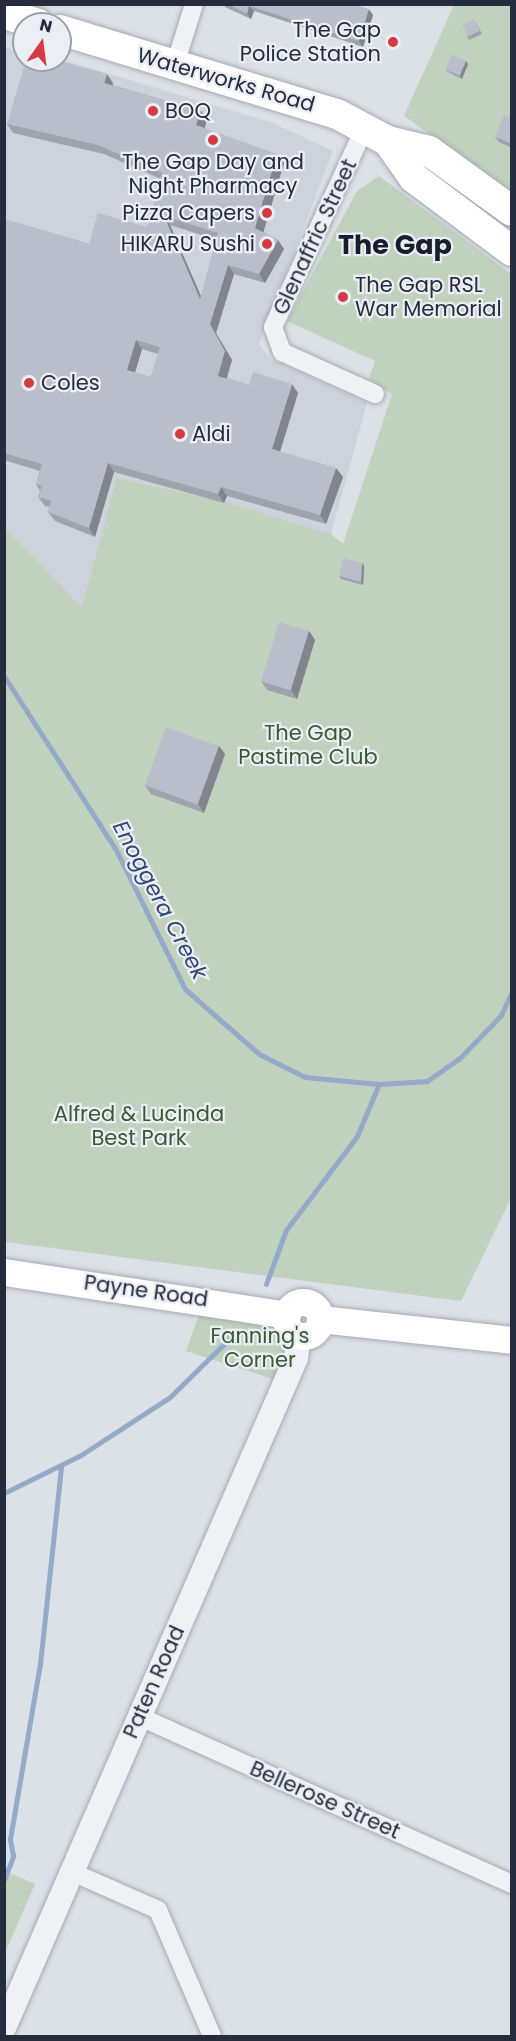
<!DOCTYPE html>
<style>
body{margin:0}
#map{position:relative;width:516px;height:2041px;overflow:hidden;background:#dce0e7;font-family:Poppins,sans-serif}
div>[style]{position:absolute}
.built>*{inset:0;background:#ced2dc}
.green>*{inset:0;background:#c0d1bd}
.stream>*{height:5px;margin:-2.5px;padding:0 2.5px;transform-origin:2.5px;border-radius:2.5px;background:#95aac9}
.roads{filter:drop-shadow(0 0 2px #a5aab4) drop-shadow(0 0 2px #a5aab4)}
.minor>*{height:18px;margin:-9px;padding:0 9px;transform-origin:9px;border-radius:9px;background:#eff1f5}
.tertiary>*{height:24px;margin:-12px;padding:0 12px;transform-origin:12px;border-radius:12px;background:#eff1f5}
.secondary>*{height:27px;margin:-13.5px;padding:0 13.5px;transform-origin:13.5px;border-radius:13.5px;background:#fff}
.secondary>.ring{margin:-13.5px;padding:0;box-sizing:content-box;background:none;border:27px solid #fff;border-radius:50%}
.primary>*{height:30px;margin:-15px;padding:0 15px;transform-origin:15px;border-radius:15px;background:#fff}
.wall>*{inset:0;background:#9fa3ae}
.shaded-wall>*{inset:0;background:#82858d}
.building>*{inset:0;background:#b9beca;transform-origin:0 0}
.dots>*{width:16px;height:16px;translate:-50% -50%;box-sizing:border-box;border:3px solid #ebeff5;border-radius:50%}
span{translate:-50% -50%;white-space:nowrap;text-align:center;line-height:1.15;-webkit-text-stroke:4.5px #ebeff5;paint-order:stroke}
.poi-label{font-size:21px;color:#252c3e}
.right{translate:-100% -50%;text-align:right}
.left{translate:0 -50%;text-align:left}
.street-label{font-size:21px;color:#252c3e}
.park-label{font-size:21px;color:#365a32}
.water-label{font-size:22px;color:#2e4773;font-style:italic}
.district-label{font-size:27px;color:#181e2e;font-weight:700}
.frame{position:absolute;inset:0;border:6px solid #252c3e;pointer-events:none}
.north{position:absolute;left:12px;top:12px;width:60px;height:60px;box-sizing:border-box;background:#ebeff5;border:2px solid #9ca1ac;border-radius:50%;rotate:14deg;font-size:16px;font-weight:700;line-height:24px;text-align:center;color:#252c3e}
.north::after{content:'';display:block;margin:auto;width:21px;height:27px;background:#d33a44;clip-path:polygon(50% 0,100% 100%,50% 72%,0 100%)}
</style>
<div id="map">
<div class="built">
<div style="clip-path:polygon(4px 47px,24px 53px,24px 60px,60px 59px,273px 123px,333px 151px,259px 344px,270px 359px,367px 403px,331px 534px,118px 478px,83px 608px,5px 526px)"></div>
</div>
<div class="green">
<div style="clip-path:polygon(454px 5px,511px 5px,511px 191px,404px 116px)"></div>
<div style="clip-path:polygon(379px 176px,511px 274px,512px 1196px,461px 1301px,5px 1242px,4px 526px,82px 607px,117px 478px,225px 502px,331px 534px,343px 544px,392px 394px,369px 379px,375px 361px,287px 321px,357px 191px)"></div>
<div style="clip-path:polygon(201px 1309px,272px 1326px,292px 1344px,276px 1380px,186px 1351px)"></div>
<div style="clip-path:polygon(5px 1871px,35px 1884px,5px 1953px)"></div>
</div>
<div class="stream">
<div style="left:4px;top:676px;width:205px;rotate:57.2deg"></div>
<div style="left:115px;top:848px;width:157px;rotate:63.6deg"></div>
<div style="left:185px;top:989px;width:98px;rotate:41.3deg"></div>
<div style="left:259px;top:1054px;width:51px;rotate:26.6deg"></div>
<div style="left:305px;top:1077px;width:74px;rotate:5.4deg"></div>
<div style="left:379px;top:1084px;width:48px;rotate:-3.6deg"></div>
<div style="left:427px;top:1081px;width:39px;rotate:-35deg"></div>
<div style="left:459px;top:1059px;width:61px;rotate:-46.3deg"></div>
<div style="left:501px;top:1015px;width:26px;rotate:-65deg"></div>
<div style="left:266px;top:1284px;width:58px;rotate:-69.7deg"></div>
<div style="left:286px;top:1230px;width:118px;rotate:-52.9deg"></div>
<div style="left:357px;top:1136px;width:56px;rotate:-67.1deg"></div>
<div style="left:4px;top:1493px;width:86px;rotate:-26.3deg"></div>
<div style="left:81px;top:1455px;width:106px;rotate:-33.1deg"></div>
<div style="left:170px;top:1397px;width:93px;rotate:-44.6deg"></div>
<div style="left:4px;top:1880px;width:26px;rotate:-69deg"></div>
<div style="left:13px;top:1856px;width:17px;rotate:-100deg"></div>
<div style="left:10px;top:1839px;width:178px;rotate:-80.3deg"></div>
<div style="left:40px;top:1664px;width:199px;rotate:-83.9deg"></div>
</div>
<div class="roads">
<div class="minor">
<div style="left:175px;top:65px;width:64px;rotate:-72.7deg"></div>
<div style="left:365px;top:127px;width:220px;rotate:114.7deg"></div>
<div style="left:273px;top:327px;width:27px;rotate:70deg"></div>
<div style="left:282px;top:352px;width:102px;rotate:24.3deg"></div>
<div style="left:138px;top:1716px;width:410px;rotate:24.2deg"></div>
<div style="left:72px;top:1872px;width:94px;rotate:23.8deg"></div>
<div style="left:158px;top:1910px;width:137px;rotate:66.8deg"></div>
</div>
<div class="tertiary">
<div style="left:4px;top:2028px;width:731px;rotate:-66.45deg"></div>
<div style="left:296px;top:1358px;width:23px;rotate:-83deg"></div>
</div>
<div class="secondary">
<div style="left:4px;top:1272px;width:286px;rotate:8.6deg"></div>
<div class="ring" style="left:286px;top:1302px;width:7px;height:7px"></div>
<div style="left:320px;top:1319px;width:193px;rotate:6.2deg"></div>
</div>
<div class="primary">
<div style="left:4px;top:14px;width:35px;rotate:16deg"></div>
<div style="left:60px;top:30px;width:289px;rotate:16.9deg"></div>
<div style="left:337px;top:114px;width:58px;rotate:27.9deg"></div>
<div style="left:388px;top:141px;width:42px;rotate:13.7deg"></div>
<div style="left:429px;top:151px;width:102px;rotate:35.9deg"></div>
<div style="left:388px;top:141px;width:45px;rotate:54.9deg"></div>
<div style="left:414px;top:178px;width:122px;rotate:36.7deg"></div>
</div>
</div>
<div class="wall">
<div style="clip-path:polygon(224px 4px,352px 4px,373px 15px,363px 47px,254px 11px,251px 19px,225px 7px)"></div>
<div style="clip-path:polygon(476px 22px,482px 34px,469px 40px,467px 37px)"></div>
<div style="clip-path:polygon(468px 64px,462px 79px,448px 72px,445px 69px)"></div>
<div style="clip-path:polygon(evenodd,113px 83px,112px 85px,201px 111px,207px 120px,204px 128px,284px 163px,263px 232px,278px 240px,284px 249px,265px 283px,234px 274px,216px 333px,232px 360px,226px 378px,249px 385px,298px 393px,280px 452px,336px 468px,343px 477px,326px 524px,227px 496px,224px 503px,114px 472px,95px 537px,55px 521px,48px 512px,50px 507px,45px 506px,38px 497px,40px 491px,36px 484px,40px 471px,4px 460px,4px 219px,89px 244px,147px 227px,161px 179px,104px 154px,13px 133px,7px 124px,113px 83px,170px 225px,217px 240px,201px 296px,170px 225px,113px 83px,142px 349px,158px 354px,151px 377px,135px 373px,142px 349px)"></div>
<div style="clip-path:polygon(512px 119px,512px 148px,499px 142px,495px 137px)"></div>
<div style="clip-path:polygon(364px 566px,363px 585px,341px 579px,339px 576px)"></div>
<div style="clip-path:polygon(309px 631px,315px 640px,297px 699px,267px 690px,261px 681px)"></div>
<div style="clip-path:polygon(219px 746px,225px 754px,204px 813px,151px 794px,145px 785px)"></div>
</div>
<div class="shaded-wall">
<div style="clip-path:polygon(249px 6px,254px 11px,251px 19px,247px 14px)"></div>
<div style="clip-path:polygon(369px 9px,373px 15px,363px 47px,359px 41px)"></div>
<div style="clip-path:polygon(466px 61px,468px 64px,462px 79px,460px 76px)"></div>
<div style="clip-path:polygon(107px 74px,113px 83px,111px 92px,104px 83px)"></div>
<div style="clip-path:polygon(201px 111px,207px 120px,203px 134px,196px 125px)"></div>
<div style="clip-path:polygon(277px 154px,284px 163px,262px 237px,255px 228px)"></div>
<div style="clip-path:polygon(164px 216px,170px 225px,206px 308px,200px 299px)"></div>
<div style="clip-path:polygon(278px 240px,284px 249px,265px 283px,259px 274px)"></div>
<div style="clip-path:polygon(228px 265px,234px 274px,216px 333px,232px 360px,225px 385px,218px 376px,210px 324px)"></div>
<div style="clip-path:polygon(136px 340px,142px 349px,133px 379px,127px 370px)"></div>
<div style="clip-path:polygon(292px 384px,298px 393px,278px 458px,272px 449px)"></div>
<div style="clip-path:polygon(108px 463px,114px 472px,95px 537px,89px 528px)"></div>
<div style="clip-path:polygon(336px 468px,343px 477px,326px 524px,320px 515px)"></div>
<div style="clip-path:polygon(221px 487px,227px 496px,224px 503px,218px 494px)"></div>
<div style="clip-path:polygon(362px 563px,364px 566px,363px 585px,361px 582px)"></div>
<div style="clip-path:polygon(309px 631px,315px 640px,297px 699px,291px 690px)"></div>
<div style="clip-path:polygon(219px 746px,225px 754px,204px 813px,198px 804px)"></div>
</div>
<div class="building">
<div style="clip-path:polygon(228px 4px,352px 4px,369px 9px,359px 41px,249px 6px,247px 14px)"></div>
<div style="left:474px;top:19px;width:13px;height:13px;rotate:63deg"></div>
<div style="left:452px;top:55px;width:15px;height:16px;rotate:23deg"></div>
<div style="clip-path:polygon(evenodd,26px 60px,56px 60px,107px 74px,104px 83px,201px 111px,196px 125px,277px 154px,255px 228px,278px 240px,259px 274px,228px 265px,210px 324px,225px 351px,218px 376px,249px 385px,253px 372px,292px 384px,272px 449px,336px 468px,320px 515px,221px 487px,218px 494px,108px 463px,89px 528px,48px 512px,51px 501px,38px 497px,42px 486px,36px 484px,42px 464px,4px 453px,4px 219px,89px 244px,98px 213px,147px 227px,162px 173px,98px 145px,7px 124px,26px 60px,164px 216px,218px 233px,200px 299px,164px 216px,26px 60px,136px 340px,160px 347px,151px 377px,127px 370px,136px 340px)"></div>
<div style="clip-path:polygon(504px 115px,512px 119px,512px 144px,495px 137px)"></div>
<div style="clip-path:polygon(343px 558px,362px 563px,361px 582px,339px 576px)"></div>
<div style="left:279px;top:622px;width:31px;height:62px;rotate:17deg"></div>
<div style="left:166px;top:727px;width:56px;height:62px;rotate:20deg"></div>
</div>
<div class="dots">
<div style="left:393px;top:42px;background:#d33a44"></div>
<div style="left:153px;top:111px;background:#d33a44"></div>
<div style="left:213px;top:140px;background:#d33a44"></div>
<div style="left:267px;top:213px;background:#d33a44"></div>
<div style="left:267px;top:244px;background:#d33a44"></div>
<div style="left:343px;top:297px;background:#d33a44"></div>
<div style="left:29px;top:383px;background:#d33a44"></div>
<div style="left:180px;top:434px;background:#d33a44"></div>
</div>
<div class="poi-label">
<span class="right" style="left:381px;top:42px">The Gap<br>Police Station</span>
<span class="left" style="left:165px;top:111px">BOQ</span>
<span style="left:213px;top:174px">The Gap Day and<br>Night Pharmacy</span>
<span class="right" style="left:255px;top:213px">Pizza Capers</span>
<span class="right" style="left:255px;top:244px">HIKARU Sushi</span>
<span class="left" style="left:355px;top:297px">The Gap RSL<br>War Memorial</span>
<span class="left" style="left:41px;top:383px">Coles</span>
<span class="left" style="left:192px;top:434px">Aldi</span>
</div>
<div class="street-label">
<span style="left:226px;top:80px;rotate:16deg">Waterworks Road</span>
<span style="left:315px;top:237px;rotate:-65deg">Glenaffric Street</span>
<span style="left:146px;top:1291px;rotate:8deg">Payne Road</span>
<span style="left:154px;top:1682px;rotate:-66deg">Paten Road</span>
<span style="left:325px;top:1800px;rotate:24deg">Bellerose Street</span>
</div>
<div class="park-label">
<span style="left:308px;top:745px">The Gap<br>Pastime Club</span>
<span style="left:139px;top:1126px">Alfred &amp; Lucinda<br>Best Park</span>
<span style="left:260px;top:1348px">Fanning's<br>Corner</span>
</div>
<div class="water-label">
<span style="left:160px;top:900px;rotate:62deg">Enoggera Creek</span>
</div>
<div class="district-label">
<span style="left:395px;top:245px">The Gap</span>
</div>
<div class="frame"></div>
<div class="north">N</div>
</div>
